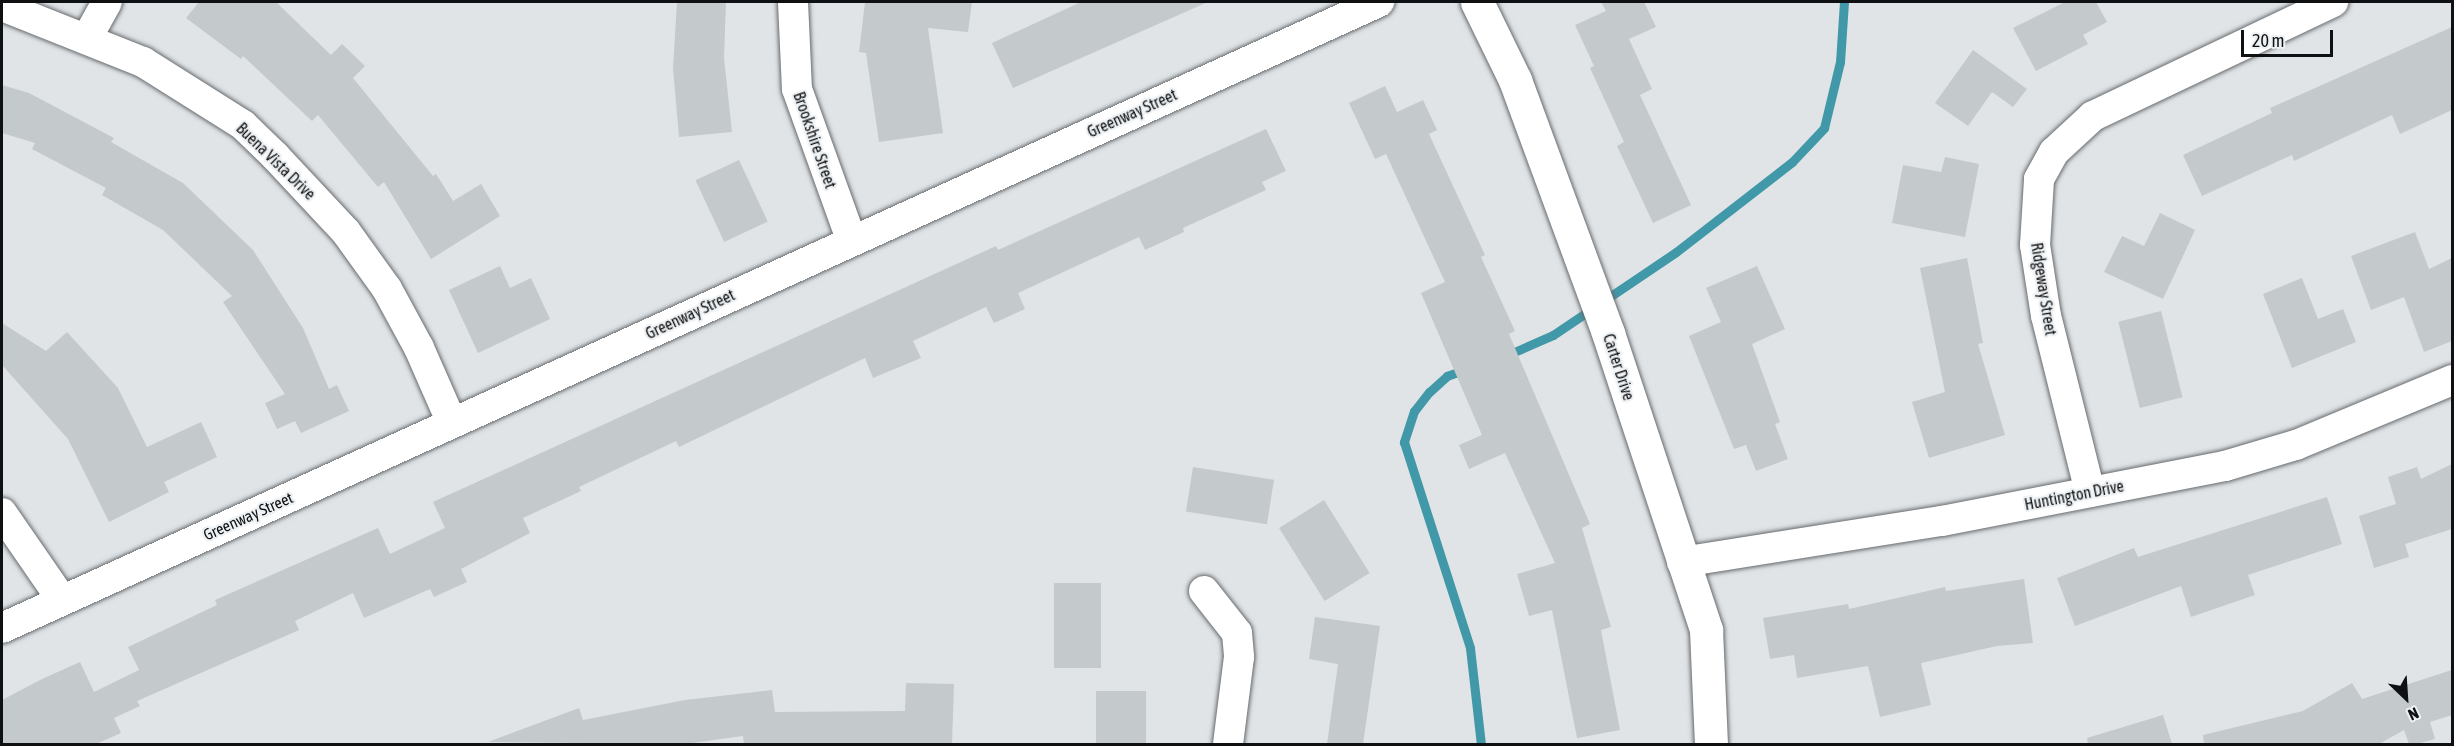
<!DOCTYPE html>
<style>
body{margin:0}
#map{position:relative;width:2454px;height:746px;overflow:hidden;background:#e0e4e7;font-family:"Asap Condensed",sans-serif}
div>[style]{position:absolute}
.stream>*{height:9px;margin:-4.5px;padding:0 4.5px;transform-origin:4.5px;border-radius:4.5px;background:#4198a8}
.building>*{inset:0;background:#c4c9cb;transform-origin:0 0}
.roads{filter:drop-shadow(0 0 2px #676b6e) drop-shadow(0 0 2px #676b6e)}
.minor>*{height:30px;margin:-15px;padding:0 15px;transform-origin:15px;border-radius:15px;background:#fff}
.tertiary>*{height:33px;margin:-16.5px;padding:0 16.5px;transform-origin:16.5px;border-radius:16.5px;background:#fff}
span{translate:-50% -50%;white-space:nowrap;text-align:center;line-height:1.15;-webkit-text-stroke:4.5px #edf1f4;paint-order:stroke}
.street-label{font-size:16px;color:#0f1011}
.frame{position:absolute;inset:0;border:3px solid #0f1011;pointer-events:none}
.north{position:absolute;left:2376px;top:668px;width:60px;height:60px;-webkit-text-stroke:4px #edf1f4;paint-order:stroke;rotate:155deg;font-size:16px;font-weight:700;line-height:24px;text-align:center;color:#0f1011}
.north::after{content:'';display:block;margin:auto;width:21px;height:27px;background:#0f1011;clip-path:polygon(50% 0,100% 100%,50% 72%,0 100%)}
.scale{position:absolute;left:2241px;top:30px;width:92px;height:27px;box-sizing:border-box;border:3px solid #0f1011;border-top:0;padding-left:8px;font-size:18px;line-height:21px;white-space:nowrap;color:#0f1011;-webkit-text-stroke:4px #edf1f4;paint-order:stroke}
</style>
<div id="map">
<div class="stream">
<div style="left:1505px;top:356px;width:52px;rotate:-23.6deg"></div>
<div style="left:1553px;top:335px;width:148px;rotate:-34deg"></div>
<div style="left:1676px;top:252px;width:147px;rotate:-37.8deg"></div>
<div style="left:1792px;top:162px;width:47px;rotate:-46.7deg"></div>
<div style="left:1824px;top:128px;width:68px;rotate:-76.4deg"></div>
<div style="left:1840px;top:62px;width:60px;rotate:-86.2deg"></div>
<div style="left:1467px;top:369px;width:21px;rotate:161deg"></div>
<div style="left:1447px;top:376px;width:24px;rotate:138deg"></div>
<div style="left:1429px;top:392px;width:24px;rotate:128deg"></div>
<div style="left:1414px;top:411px;width:33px;rotate:108deg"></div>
<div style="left:1404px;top:442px;width:216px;rotate:72.2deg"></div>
<div style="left:1470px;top:648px;width:97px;rotate:83.5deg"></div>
</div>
<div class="building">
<div style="clip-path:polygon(199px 2px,276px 2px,331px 55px,342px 44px,365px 66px,353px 78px,433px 176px,436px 174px,453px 201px,481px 184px,500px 216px,431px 259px,384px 182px,378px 187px,318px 115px,312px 121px,243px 56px,241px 59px,186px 18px)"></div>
<div style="clip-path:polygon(677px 2px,726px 2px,724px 58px,732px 132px,679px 137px,673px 68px)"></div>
<div style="clip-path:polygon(865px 2px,972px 2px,968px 32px,928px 28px,943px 133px,879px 142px,866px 53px,859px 52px)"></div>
<div style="clip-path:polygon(1081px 2px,1208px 2px,1013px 88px,992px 43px)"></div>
<div style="clip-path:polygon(1601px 2px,1644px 2px,1656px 27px,1629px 39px,1652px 89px,1640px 95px,1691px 205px,1653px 223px,1617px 146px,1624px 142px,1590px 68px,1594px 66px,1575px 25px,1606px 11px)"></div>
<div style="clip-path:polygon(2065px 2px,2096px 2px,2107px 22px,2083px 35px,2088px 44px,2036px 71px,2013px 28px)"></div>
<div style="clip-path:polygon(2452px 27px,2452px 110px,2400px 134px,2392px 115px,2294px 161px,2292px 155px,2202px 196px,2183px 155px,2272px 113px,2270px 108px)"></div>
<div style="clip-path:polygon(1973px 50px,2027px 89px,2013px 107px,1992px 92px,1968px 126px,1935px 103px)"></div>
<div style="clip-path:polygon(2px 85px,29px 93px,114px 138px,111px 142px,183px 183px,253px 250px,303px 328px,329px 389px,337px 385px,349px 411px,301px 433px,295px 421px,277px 429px,265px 403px,285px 394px,223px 302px,232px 296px,163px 230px,102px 195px,106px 188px,32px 149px,35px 143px,2px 133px)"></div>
<div style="clip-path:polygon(1385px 86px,1397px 112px,1423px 100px,1437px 130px,1429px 134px,1485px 255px,1481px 257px,1515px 331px,1509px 334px,1590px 524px,1582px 528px,1611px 627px,1601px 630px,1620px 730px,1577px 738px,1552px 610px,1529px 616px,1517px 574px,1555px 563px,1505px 453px,1469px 469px,1459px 445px,1482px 435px,1421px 293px,1445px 282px,1386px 154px,1375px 159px,1349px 103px)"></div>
<div style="clip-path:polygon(1266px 129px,1286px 171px,1262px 182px,1266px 190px,1183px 228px,1184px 232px,1145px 250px,1139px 237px,1018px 293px,1025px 309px,994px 323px,986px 307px,913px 341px,921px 358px,873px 378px,865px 358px,679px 447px,676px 441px,579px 487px,581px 491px,523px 518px,530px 533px,461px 569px,467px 582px,434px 597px,430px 589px,364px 618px,353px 593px,295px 621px,299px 630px,137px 701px,140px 706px,114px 718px,121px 733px,96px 744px,2px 744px,2px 700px,42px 679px,80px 662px,94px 692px,139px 670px,128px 647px,217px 605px,215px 600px,378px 528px,390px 554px,445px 528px,433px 502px,996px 246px,998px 250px)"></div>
<div style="clip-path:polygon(1945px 157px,1979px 164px,1965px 237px,1892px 223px,1903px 165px,1941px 172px)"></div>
<div style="left:739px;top:160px;width:68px;height:48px;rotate:65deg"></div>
<div style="clip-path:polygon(2160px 213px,2195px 230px,2163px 299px,2104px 272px,2122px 236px,2144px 246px)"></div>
<div style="clip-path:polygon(2415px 232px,2429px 269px,2452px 258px,2452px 341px,2424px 352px,2404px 297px,2371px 310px,2351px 256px)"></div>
<div style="clip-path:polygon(1967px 258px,1983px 343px,1978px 344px,2005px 435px,1929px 458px,1912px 402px,1945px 392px,1920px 268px)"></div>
<div style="clip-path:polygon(500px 266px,510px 288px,531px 278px,550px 319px,478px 353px,449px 290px)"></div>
<div style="clip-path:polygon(1757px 266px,1785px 329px,1752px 344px,1780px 422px,1775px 424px,1788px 459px,1756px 471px,1746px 445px,1734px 449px,1689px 336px,1721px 322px,1706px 288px)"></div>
<div style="clip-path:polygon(2302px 278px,2318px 319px,2343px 309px,2356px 342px,2292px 368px,2263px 294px)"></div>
<div style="left:2161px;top:311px;width:89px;height:44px;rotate:76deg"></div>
<div style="clip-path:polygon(2px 323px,46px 351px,67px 332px,118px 388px,147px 447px,201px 422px,217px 457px,164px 482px,169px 492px,109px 522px,68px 439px,2px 365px)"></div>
<div style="clip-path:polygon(2452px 464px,2452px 529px,2405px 544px,2409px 557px,2374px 568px,2359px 516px,2396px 504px,2388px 477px,2417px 467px,2421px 479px)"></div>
<div style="left:1193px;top:467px;width:82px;height:45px;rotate:9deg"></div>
<div style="clip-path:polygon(2327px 497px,2342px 544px,2248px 575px,2255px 595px,2191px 617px,2181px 586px,2075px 626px,2057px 578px,2134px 548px,2138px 557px)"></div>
<div style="left:1324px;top:500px;width:86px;height:53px;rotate:58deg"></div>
<div style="clip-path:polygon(2024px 579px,2033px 643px,1997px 646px,1921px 663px,1931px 705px,1880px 717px,1868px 666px,1797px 678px,1794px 655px,1770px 659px,1763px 618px,1848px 604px,1849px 609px,1945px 587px,1946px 591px)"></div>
<div style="left:1054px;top:583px;width:47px;height:85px"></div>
<div style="clip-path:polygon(1315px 617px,1380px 626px,1363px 744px,1327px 744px,1338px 664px,1309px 659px)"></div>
<div style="clip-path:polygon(2452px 670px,2452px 715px,2430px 722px,2435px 739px,2417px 744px,2409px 744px,2404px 730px,2379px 744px,2204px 744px,2203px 735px,2303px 711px,2352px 683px,2362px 699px)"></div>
<div style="clip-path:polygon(906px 683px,954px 684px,952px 744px,744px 744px,743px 736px,685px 744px,488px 742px,579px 708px,583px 720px,685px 700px,772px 690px,775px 712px,905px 711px)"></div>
<div style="left:1096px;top:691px;width:50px;height:53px"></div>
<div style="clip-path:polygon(2163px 715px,2172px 744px,2088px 744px,2087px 738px)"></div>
</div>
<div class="roads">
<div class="minor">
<div style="left:793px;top:2px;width:87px;rotate:87.4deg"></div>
<div style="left:797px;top:89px;width:159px;rotate:70.2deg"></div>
<div style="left:2px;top:6px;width:152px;rotate:21.7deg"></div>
<div style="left:143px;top:62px;width:118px;rotate:32.2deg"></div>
<div style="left:243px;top:125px;width:45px;rotate:44.1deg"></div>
<div style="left:275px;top:156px;width:104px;rotate:46.9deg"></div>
<div style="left:346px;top:232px;width:70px;rotate:54.3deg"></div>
<div style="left:387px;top:289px;width:67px;rotate:61.5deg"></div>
<div style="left:419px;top:348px;width:82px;rotate:66.3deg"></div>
<div style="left:87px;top:38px;width:41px;rotate:-60.9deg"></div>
<div style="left:2090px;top:492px;width:181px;rotate:-104deg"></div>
<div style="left:2046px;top:316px;width:72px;rotate:-98.8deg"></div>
<div style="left:2035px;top:245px;width:66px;rotate:-86.5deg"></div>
<div style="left:2039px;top:179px;width:31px;rotate:-61deg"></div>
<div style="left:2054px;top:152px;width:53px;rotate:-42.7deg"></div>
<div style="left:2093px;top:116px;width:266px;rotate:-25.4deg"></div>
<div style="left:2px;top:513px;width:106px;rotate:55.4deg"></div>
<div style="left:1682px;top:562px;width:263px;rotate:-9deg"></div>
<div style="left:1942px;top:521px;width:288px;rotate:-11deg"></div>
<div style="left:2225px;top:466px;width:74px;rotate:-16.5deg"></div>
<div style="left:2296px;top:445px;width:169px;rotate:-22.6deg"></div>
<div style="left:1204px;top:591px;width:53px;rotate:51.8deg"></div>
<div style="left:1237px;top:633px;width:24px;rotate:85deg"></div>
<div style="left:1239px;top:657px;width:88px;rotate:97.2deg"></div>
<div style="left:2px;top:628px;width:1513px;rotate:-24.45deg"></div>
</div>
<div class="tertiary">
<div style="left:1477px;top:2px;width:87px;rotate:64deg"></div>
<div style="left:1515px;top:80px;width:270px;rotate:69.8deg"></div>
<div style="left:1608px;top:333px;width:313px;rotate:71.7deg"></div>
<div style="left:1706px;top:630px;width:114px;rotate:87.5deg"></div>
</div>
</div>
<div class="street-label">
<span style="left:1132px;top:113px;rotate:-24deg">Greenway Street</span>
<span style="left:815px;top:140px;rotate:71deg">Brookshire Street</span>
<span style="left:276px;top:161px;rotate:44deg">Buena Vista Drive</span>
<span style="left:2044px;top:289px;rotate:81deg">Ridgeway Street</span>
<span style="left:690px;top:314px;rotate:-25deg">Greenway Street</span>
<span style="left:1619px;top:367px;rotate:72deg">Carter Drive</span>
<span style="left:2074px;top:495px;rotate:-11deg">Huntington Drive</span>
<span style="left:248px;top:516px;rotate:-24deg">Greenway Street</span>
</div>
<div class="frame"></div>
<div class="north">N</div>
<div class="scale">20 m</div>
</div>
